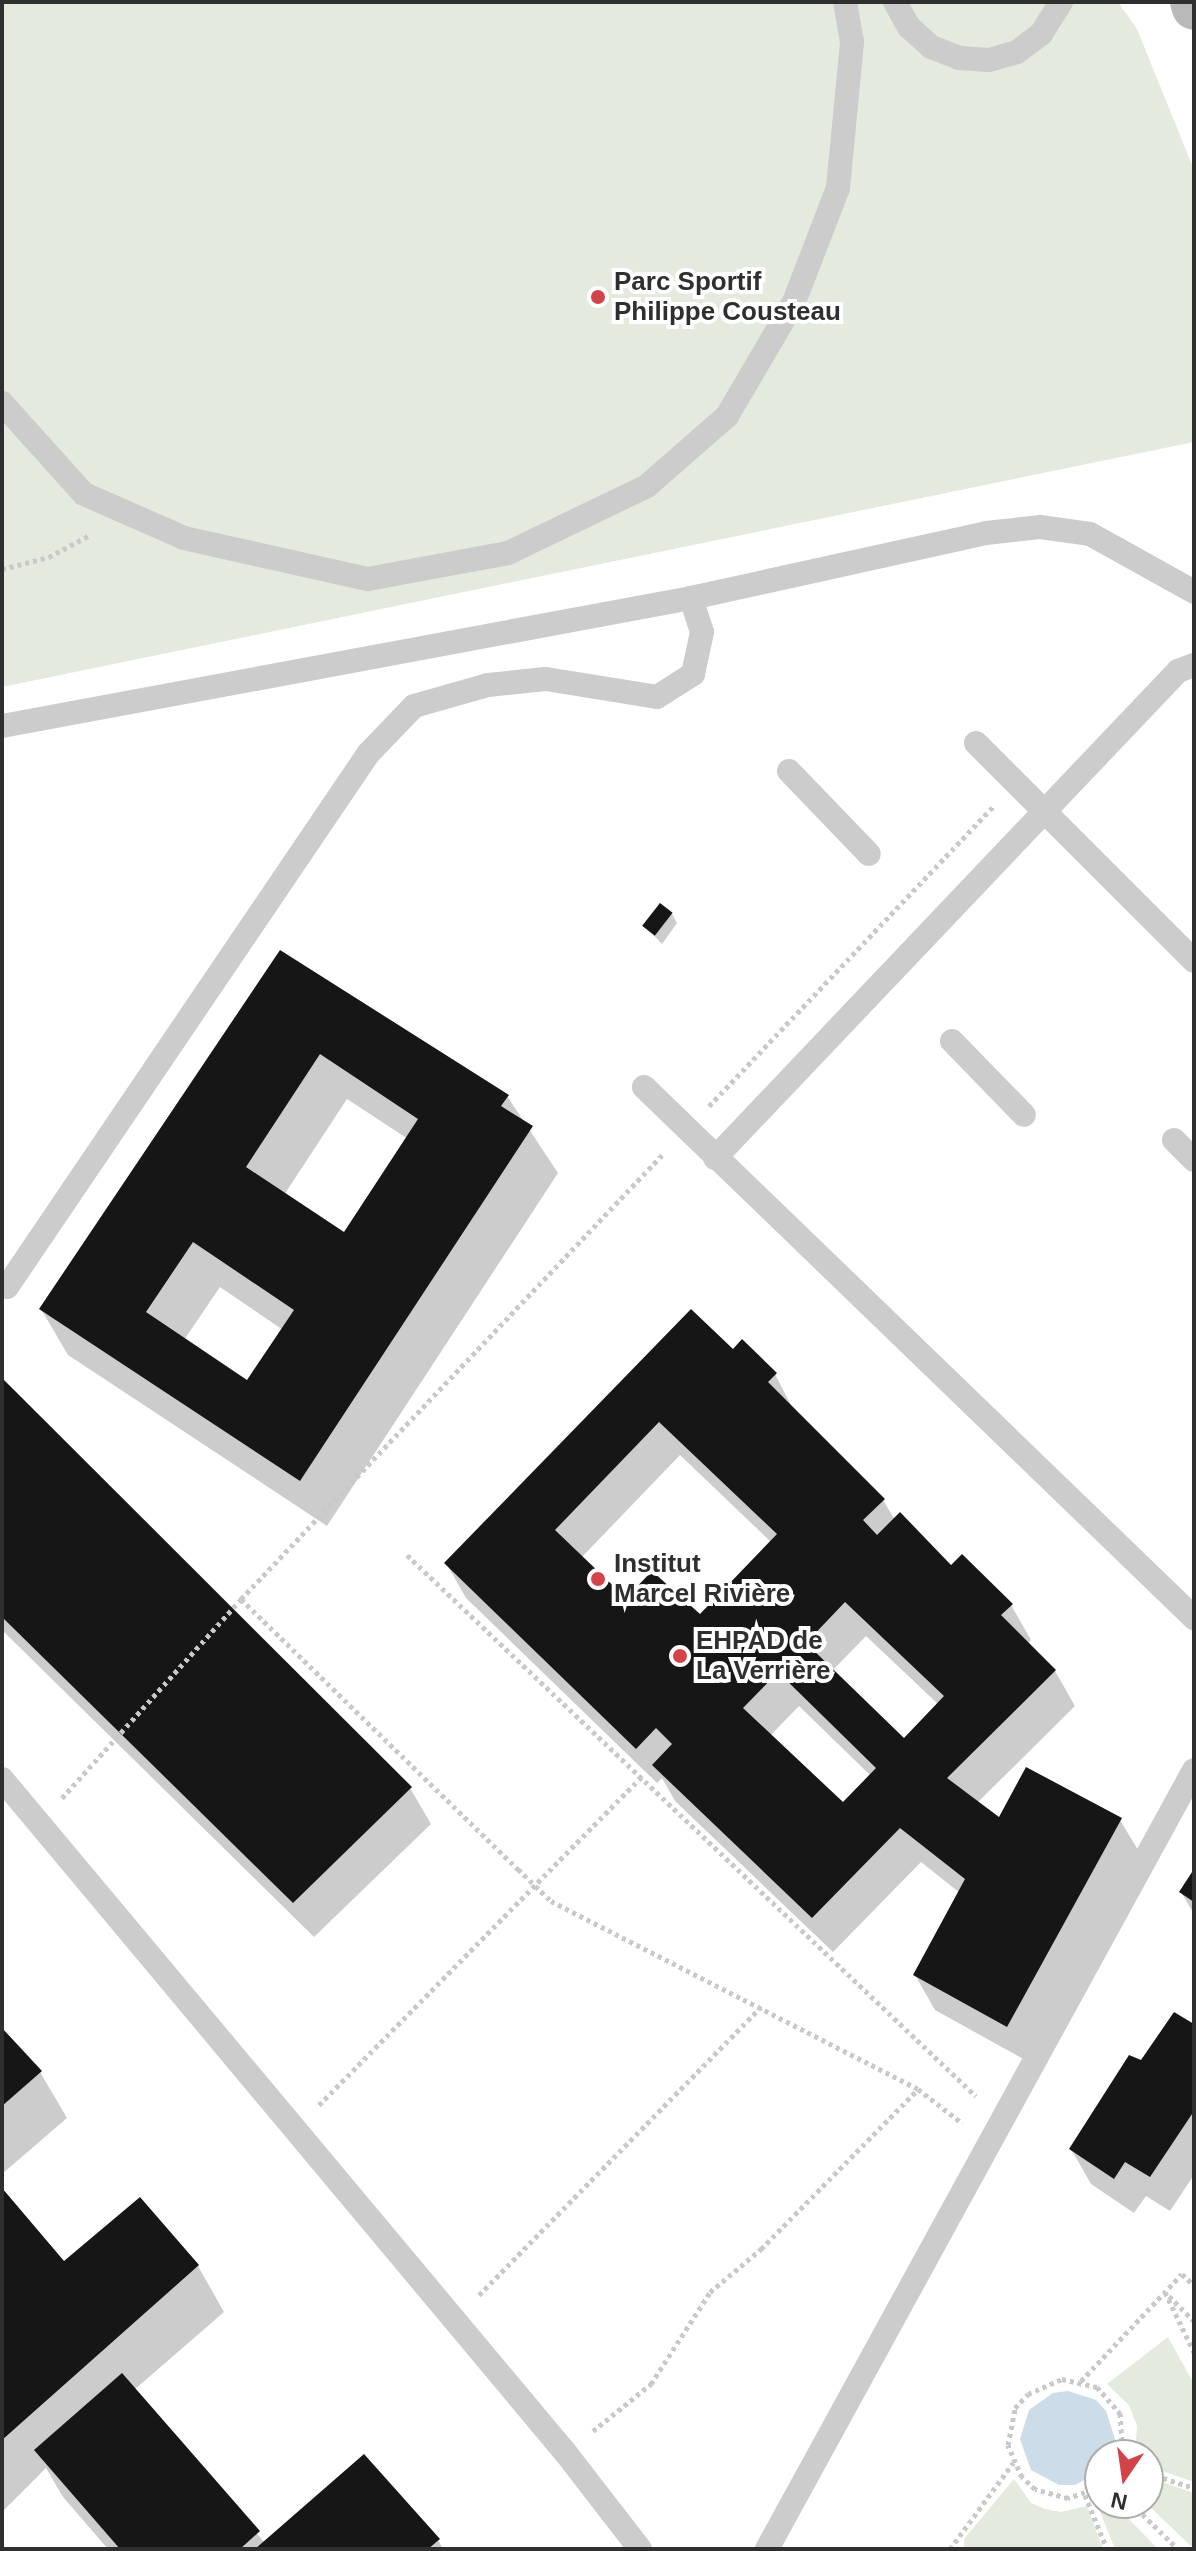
<!DOCTYPE html>
<meta charset="utf-8">
<style>
body{margin:0}
#map{position:relative;width:1196px;height:2551px;overflow:hidden;background:#fff;font-family:Arial,sans-serif}
div>[style]{position:absolute}
.green>*{inset:0;background:#e4eade}
.water>*{inset:0;background:#ccdce8}
.shadow>*{inset:0;background:#0003}
.building>*{inset:0;background:#161616;transform-origin:0 0}
.path>*{height:5px;margin-top:-2.5px;transform-origin:0;background:repeating-linear-gradient(90deg,#c9c9c9 0 4px,transparent 0 8px)}
.lane>*{height:24px;margin:-12px;padding:0 12px;transform-origin:12px;border-radius:12px;background:#ccc}
.secondary>*{height:44px;margin:-22px;padding:0 22px;transform-origin:22px;border-radius:22px;background:#b9b9b9}
.path-bridge>*{height:5px;margin-top:-2.5px;transform-origin:0;background:repeating-linear-gradient(90deg,#c9c9c9 0 4px,transparent 0 8px)}
.dots>*{width:22px;height:22px;translate:-50% -50%;box-sizing:border-box;border:4px solid #fff;border-radius:50%}
span{translate:-50% -50%;white-space:nowrap;text-align:center;line-height:1.15;-webkit-text-stroke:8px #fff;paint-order:stroke}
.poi-label{font-size:26px;color:#2f2f2f;font-weight:700}
.left{translate:0 -50%;text-align:left}
.frame{position:absolute;inset:0;border:4px solid #2f2f2f;pointer-events:none}
.north{position:absolute;left:1084px;top:2439px;width:80px;height:80px;box-sizing:border-box;background:#fff;border:2px solid #acacac;border-radius:50%;rotate:193deg;font-size:22px;font-weight:700;line-height:32px;text-align:center;color:#2f2f2f}
.north::after{content:'';display:block;margin:auto;width:28px;height:36px;background:#d3434a;clip-path:polygon(50% 0,100% 100%,50% 72%,0 100%)}
</style>
<div id="map">
<div class="green">
<div style="clip-path:polygon(2px 2px,1118px 2px,1137px 29px,1194px 170px,1194px 442px,2px 687px)"></div>
<div style="clip-path:polygon(1168px 2337px,1194px 2384px,1194px 2482px,1148px 2466px,1148px 2455px,1135px 2455px,1137px 2426px,1129px 2405px,1107px 2384px)"></div>
<div style="clip-path:polygon(1148px 2477px,1194px 2493px,1194px 2549px,1146px 2503px)"></div>
<div style="clip-path:polygon(1014px 2479px,1031px 2503px,1045px 2509px,1061px 2512px,1087px 2506px,1103px 2549px,964px 2549px,964px 2539px)"></div>
<div style="clip-path:polygon(1113px 2503px,1158px 2549px,1115px 2549px,1097px 2504px)"></div>
</div>
<div class="water">
<div style="clip-path:polygon(1068px 2391px,1096px 2400px,1106px 2411px,1115px 2439px,1112px 2455px,1100px 2455px,1100px 2472px,1075px 2485px,1059px 2485px,1031px 2470px,1020px 2439px,1029px 2410px,1053px 2393px)"></div>
</div>
<div class="shadow">
<div style="clip-path:polygon(672px 914px,677px 923px,662px 944px,646px 927px)"></div>
<div style="clip-path:polygon(evenodd,281px 952px,507px 1096px,558px 1173px,327px 1526px,68px 1355px,41px 1309px,281px 952px,347px 1099px,408px 1139px,344px 1235px,284px 1195px,347px 1099px,281px 952px,220px 1287px,283px 1330px,248px 1383px,184px 1340px,220px 1287px)"></div>
<div style="clip-path:polygon(evenodd,733px 1351px,775px 1374px,794px 1411px,883px 1500px,895px 1520px,951px 1568px,1011px 1605px,1031px 1640px,1028px 1644px,1055px 1671px,1075px 1706px,977px 1803px,1000px 1820px,1120px 1820px,1141px 1855px,1027px 2061px,935px 2010px,915px 1975px,960px 1893px,921px 1862px,833px 1952px,675px 1801px,662px 1778px,657px 1783px,466px 1598px,446px 1563px,733px 1351px,680px 1455px,771px 1542px,700px 1617px,626px 1601px,581px 1558px,680px 1455px,733px 1351px,866px 1636px,939px 1705px,904px 1741px,832px 1671px,866px 1636px,733px 1351px,799px 1706px,871px 1776px,843px 1805px,770px 1736px,799px 1706px)"></div>
<div style="clip-path:polygon(2px 1381px,410px 1788px,431px 1824px,314px 1937px,2px 1630px)"></div>
<div style="clip-path:polygon(1194px 1873px,1194px 1914px,1181px 1892px)"></div>
<div style="clip-path:polygon(1194px 2026px,1194px 2175px,1170px 2211px,1146px 2196px,1134px 2213px,1091px 2184px,1071px 2149px,1142px 2062px)"></div>
<div style="clip-path:polygon(2px 2031px,40px 2072px,67px 2118px,2px 2174px)"></div>
<div style="clip-path:polygon(2px 2191px,63px 2263px,198px 2266px,224px 2312px,134px 2390px,265px 2543px,438px 2540px,443px 2549px,108px 2549px,63px 2497px,46px 2468px,2px 2512px)"></div>
</div>
<div class="building">
<div style="left:660px;top:903px;width:16px;height:29px;rotate:38deg"></div>
<div style="clip-path:polygon(evenodd,280px 950px,509px 1095px,501px 1106px,533px 1126px,300px 1481px,39px 1309px,280px 950px,320px 1054px,418px 1119px,344px 1232px,246px 1167px,320px 1054px,280px 950px,193px 1242px,294px 1310px,247px 1380px,146px 1312px,193px 1242px)"></div>
<div style="clip-path:polygon(evenodd,691px 1309px,733px 1349px,742px 1339px,777px 1373px,768px 1382px,885px 1499px,863px 1520px,877px 1535px,900px 1512px,951px 1565px,962px 1554px,1013px 1604px,1001px 1615px,1056px 1670px,947px 1778px,999px 1817px,1026px 1767px,1122px 1818px,1007px 2027px,913px 1975px,965px 1879px,900px 1828px,812px 1918px,652px 1765px,672px 1744px,656px 1728px,636px 1749px,444px 1563px,691px 1309px,659px 1422px,777px 1534px,700px 1614px,652px 1571px,626px 1598px,555px 1530px,659px 1422px,691px 1309px,845px 1602px,944px 1696px,904px 1738px,806px 1643px,845px 1602px,691px 1309px,778px 1672px,876px 1768px,843px 1802px,743px 1708px,778px 1672px)"></div>
<div style="clip-path:polygon(2px 1378px,412px 1787px,293px 1903px,2px 1617px)"></div>
<div style="clip-path:polygon(1194px 1869px,1194px 1902px,1179px 1892px)"></div>
<div style="clip-path:polygon(1174px 2012px,1194px 2024px,1194px 2111px,1150px 2177px,1125px 2162px,1114px 2179px,1069px 2149px,1129px 2055px,1141px 2060px)"></div>
<div style="clip-path:polygon(2px 2028px,42px 2071px,2px 2106px)"></div>
<div style="clip-path:polygon(2px 2188px,64px 2261px,140px 2197px,199px 2265px,2px 2440px)"></div>
<div style="clip-path:polygon(122px 2373px,260px 2531px,240px 2549px,120px 2549px,34px 2450px)"></div>
<div style="clip-path:polygon(364px 2454px,440px 2539px,428px 2549px,255px 2549px)"></div>
</div>
<div class="path">
<div style="left:2px;top:569px;width:49px;rotate:-14.3deg"></div>
<div style="left:49px;top:557px;width:47px;rotate:-28.2deg"></div>
<div style="left:709px;top:1106px;width:414px;rotate:-46.5deg"></div>
<div style="left:407px;top:1555px;width:785px;rotate:43.56deg"></div>
<div style="left:241px;top:1599px;width:613px;rotate:-46.52deg"></div>
<div style="left:62px;top:1798px;width:268px;rotate:-48deg"></div>
<div style="left:241px;top:1599px;width:387px;rotate:44.3deg"></div>
<div style="left:551px;top:1901px;width:412px;rotate:27.1deg"></div>
<div style="left:918px;top:2089px;width:56px;rotate:37.7deg"></div>
<div style="left:319px;top:2105px;width:460px;rotate:-45.5deg"></div>
<div style="left:1165px;top:2292px;width:67px;rotate:64.2deg"></div>
<div style="left:479px;top:2295px;width:403px;rotate:-45.6deg"></div>
<div style="left:1169px;top:2296px;width:35px;rotate:45deg"></div>
<div style="left:1081px;top:2381px;width:147px;rotate:-46.7deg"></div>
<div style="left:1182px;top:2274px;width:16px;rotate:43deg"></div>
<div style="left:593px;top:2431px;width:75px;rotate:-39deg"></div>
<div style="left:651px;top:2384px;width:109px;rotate:-57.3deg"></div>
<div style="left:710px;top:2292px;width:67px;rotate:-40.1deg"></div>
<div style="left:761px;top:2249px;width:224px;rotate:-45.5deg"></div>
<div style="left:1148px;top:2473px;width:48px;rotate:18.1deg"></div>
<div style="left:1100px;top:2487px;width:34px;rotate:161deg"></div>
<div style="left:1068px;top:2498px;width:34px;rotate:-165deg"></div>
<div style="left:1035px;top:2489px;width:18px;rotate:-137deg"></div>
<div style="left:1022px;top:2477px;width:35px;rotate:-114deg"></div>
<div style="left:1008px;top:2445px;width:38px;rotate:-79deg"></div>
<div style="left:1015px;top:2408px;width:19px;rotate:-47deg"></div>
<div style="left:1028px;top:2394px;width:37px;rotate:-24deg"></div>
<div style="left:1062px;top:2379px;width:36px;rotate:13deg"></div>
<div style="left:1097px;top:2387px;width:35px;rotate:49deg"></div>
<div style="left:1120px;top:2413px;width:42px;rotate:85.9deg"></div>
<div style="left:1085px;top:2495px;width:58px;rotate:67.8deg"></div>
<div style="left:1131px;top:2503px;width:66px;rotate:44.4deg"></div>
<div style="left:950px;top:2549px;width:107px;rotate:-53.8deg"></div>
</div>
<div class="lane">
<div style="left:895px;top:2px;width:29px;rotate:61deg"></div>
<div style="left:909px;top:27px;width:30px;rotate:42deg"></div>
<div style="left:931px;top:47px;width:30px;rotate:21deg"></div>
<div style="left:959px;top:58px;width:30px;rotate:4deg"></div>
<div style="left:989px;top:60px;width:29px;rotate:-16deg"></div>
<div style="left:1017px;top:52px;width:30px;rotate:-37deg"></div>
<div style="left:1041px;top:34px;width:38px;rotate:-58deg"></div>
<div style="left:2px;top:403px;width:122px;rotate:48deg"></div>
<div style="left:84px;top:494px;width:109px;rotate:23.7deg"></div>
<div style="left:184px;top:538px;width:189px;rotate:12.6deg"></div>
<div style="left:368px;top:579px;width:142px;rotate:-10.5deg"></div>
<div style="left:508px;top:553px;width:154px;rotate:-25.7deg"></div>
<div style="left:647px;top:486px;width:106px;rotate:-41.2deg"></div>
<div style="left:727px;top:416px;width:132px;rotate:-59.6deg"></div>
<div style="left:794px;top:302px;width:122px;rotate:-68.9deg"></div>
<div style="left:838px;top:188px;width:147px;rotate:-84.5deg"></div>
<div style="left:852px;top:42px;width:41px;rotate:-99.9deg"></div>
<div style="left:2px;top:726px;width:701px;rotate:-10.52deg"></div>
<div style="left:691px;top:598px;width:302px;rotate:-12.4deg"></div>
<div style="left:986px;top:533px;width:54px;rotate:-6.3deg"></div>
<div style="left:1040px;top:527px;width:50px;rotate:8deg"></div>
<div style="left:1090px;top:534px;width:119px;rotate:29.1deg"></div>
<div style="left:976px;top:743px;width:308px;rotate:45deg"></div>
<div style="left:789px;top:771px;width:115px;rotate:46.1deg"></div>
<div style="left:952px;top:1041px;width:103px;rotate:45.8deg"></div>
<div style="left:644px;top:1087px;width:765px;rotate:43.99deg"></div>
<div style="left:1174px;top:1140px;width:28px;rotate:45deg"></div>
<div style="left:715px;top:1158px;width:672px;rotate:-46.45deg"></div>
<div style="left:1178px;top:671px;width:17px;rotate:-21deg"></div>
<div style="left:7px;top:1287px;width:644px;rotate:-55.89deg"></div>
<div style="left:368px;top:754px;width:66px;rotate:-46.2deg"></div>
<div style="left:414px;top:706px;width:77px;rotate:-15.8deg"></div>
<div style="left:488px;top:685px;width:58px;rotate:-5.9deg"></div>
<div style="left:546px;top:679px;width:112px;rotate:9.2deg"></div>
<div style="left:657px;top:697px;width:43px;rotate:-32.6deg"></div>
<div style="left:693px;top:674px;width:43px;rotate:-77.9deg"></div>
<div style="left:702px;top:632px;width:36px;rotate:-108deg"></div>
<div style="left:2px;top:1779px;width:877px;rotate:50.09deg"></div>
<div style="left:565px;top:2452px;width:123px;rotate:52.3deg"></div>
<div style="left:767px;top:2549px;width:888px;rotate:-61.27deg"></div>
</div>
<div class="secondary">
<div style="left:1192px;top:2px;width:6px;rotate:72deg"></div>
</div>
<div class="path-bridge">
<div style="left:518px;top:1869px;width:46px;rotate:44.1deg"></div>
</div>
<div class="dots">
<div style="left:598px;top:297px;background:#d3434a"></div>
<div style="left:598px;top:1579px;background:#d3434a"></div>
<div style="left:680px;top:1656px;background:#d3434a"></div>
</div>
<div class="poi-label">
<span class="left" style="left:614px;top:297px">Parc Sportif<br>Philippe Cousteau</span>
<span class="left" style="left:614px;top:1579px">Institut<br>Marcel Rivière</span>
<span class="left" style="left:696px;top:1656px">EHPAD de<br>La Verrière</span>
</div>
<div class="frame"></div>
<div class="north">N</div>
</div>
